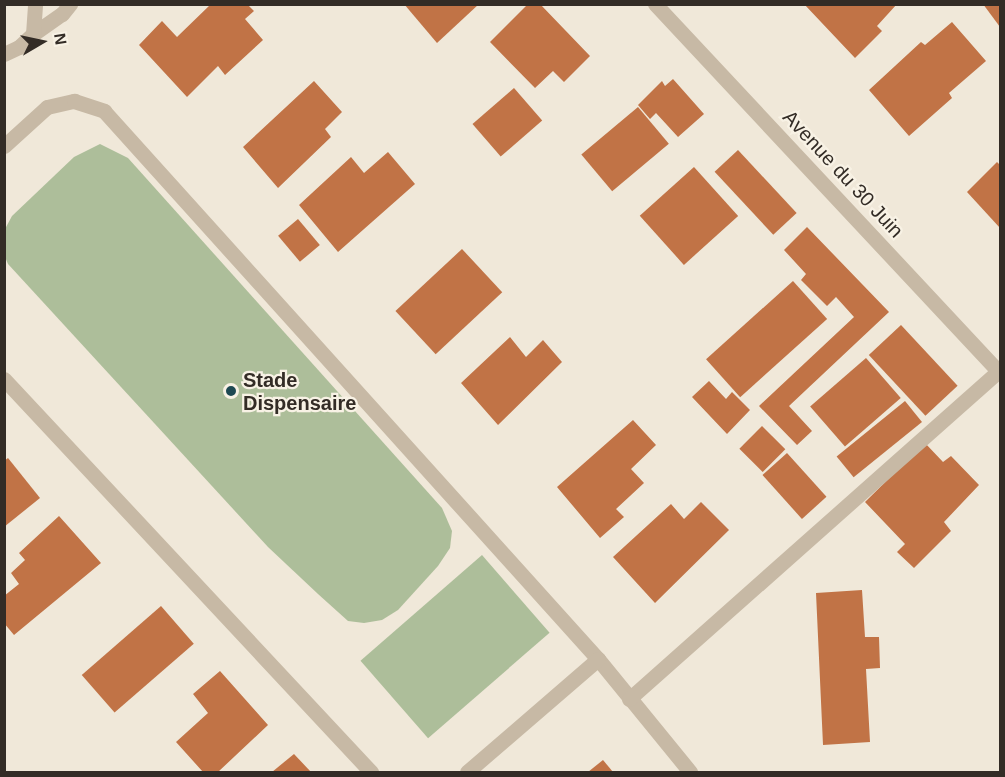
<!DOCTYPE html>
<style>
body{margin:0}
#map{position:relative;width:1005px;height:777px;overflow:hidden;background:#f0e8d9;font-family:Arial,sans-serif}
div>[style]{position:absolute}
.green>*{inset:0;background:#adbe9a;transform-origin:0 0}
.building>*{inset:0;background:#c17346;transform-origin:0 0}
.minor>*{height:15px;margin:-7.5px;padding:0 7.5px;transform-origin:7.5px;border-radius:7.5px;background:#c7b9a5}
.dots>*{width:16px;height:16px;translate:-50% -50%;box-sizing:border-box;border:3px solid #f8f2e5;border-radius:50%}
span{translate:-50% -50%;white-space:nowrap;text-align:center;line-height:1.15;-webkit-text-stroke:4.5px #f8f2e5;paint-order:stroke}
.street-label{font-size:20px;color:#332c26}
.poi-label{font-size:20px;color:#332c26;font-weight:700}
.left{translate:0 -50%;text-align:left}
.frame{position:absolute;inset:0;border:6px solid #332c26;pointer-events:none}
.north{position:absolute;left:12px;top:12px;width:60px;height:60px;-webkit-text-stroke:4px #f8f2e5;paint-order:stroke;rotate:81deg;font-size:16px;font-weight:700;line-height:24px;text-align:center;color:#332c26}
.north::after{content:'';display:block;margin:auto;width:21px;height:27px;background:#332c26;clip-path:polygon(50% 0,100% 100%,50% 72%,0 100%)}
</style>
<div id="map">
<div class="green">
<div style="clip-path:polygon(100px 144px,128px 158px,442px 508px,452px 531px,450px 548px,438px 566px,398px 610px,382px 620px,364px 623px,348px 621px,318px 594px,268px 547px,8px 264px,5px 257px,5px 229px,12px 216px,74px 157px)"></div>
<div style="left:482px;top:555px;width:103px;height:161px;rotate:49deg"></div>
</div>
<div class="building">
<div style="clip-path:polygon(211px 4px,247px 4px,254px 11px,245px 19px,263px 40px,225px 75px,218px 66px,187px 97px,139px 45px,162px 21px,177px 37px)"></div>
<div style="clip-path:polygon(404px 4px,479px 4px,437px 43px)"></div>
<div style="clip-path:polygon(528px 4px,540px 4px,590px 56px,564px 82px,553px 71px,535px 88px,490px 42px)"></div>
<div style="clip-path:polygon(804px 4px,897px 4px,877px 26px,882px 31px,855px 58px)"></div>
<div style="clip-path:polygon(983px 4px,1000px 4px,1000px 27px)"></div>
<div style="clip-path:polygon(952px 22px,986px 61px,949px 93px,952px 98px,909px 136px,869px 90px,921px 42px,925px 45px)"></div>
<div style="clip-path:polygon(673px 79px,704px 114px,678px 137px,656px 113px,650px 119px,638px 105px,662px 81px,665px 86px)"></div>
<div style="clip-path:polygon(314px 81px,342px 112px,325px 129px,331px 137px,278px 188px,243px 147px)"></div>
<div style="left:514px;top:88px;width:43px;height:55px;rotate:49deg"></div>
<div style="left:638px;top:107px;width:48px;height:74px;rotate:50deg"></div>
<div style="left:738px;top:150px;width:86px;height:32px;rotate:47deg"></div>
<div style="clip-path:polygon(388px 152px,415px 184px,338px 252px,299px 205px,351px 157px,364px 173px)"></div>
<div style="clip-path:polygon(997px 162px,1000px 165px,1000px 228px,967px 192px)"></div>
<div style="left:694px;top:167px;width:66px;height:73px;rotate:48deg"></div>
<div style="left:298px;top:219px;width:34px;height:26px;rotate:50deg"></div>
<div style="clip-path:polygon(807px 227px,889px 312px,789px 406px,812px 431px,797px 445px,759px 406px,854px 317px,836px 297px,827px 306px,801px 280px,806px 274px,784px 250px)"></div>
<div style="left:462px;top:249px;width:59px;height:91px;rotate:47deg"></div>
<div style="left:793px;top:281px;width:51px;height:117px;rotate:48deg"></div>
<div style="left:901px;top:325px;width:83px;height:44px;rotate:47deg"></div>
<div style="clip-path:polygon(510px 337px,526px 357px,543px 340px,562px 362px,498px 425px,461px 383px)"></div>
<div style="left:866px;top:358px;width:53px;height:74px;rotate:49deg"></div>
<div style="clip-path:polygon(709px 381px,726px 399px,732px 392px,750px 410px,727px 434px,692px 397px)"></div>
<div style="left:905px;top:401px;width:27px;height:88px;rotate:51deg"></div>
<div style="clip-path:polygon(633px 420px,656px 445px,631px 469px,644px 483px,616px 509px,624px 517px,600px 538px,557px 487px)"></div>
<div style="left:762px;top:426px;width:33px;height:32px;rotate:45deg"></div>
<div style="clip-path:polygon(925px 443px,943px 462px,951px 456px,979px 485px,944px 522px,951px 531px,914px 568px,897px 552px,905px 544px,865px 502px)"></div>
<div style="left:787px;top:453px;width:59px;height:33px;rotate:48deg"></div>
<div style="clip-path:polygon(8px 458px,40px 498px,4px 527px,4px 461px)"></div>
<div style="clip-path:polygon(701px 502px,729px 530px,655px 603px,613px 557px,671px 504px,684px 519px)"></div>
<div style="clip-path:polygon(59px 516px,101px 563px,14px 635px,4px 623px,4px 596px,19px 584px,11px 573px,25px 560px,19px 553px)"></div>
<div style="clip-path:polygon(862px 590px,865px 637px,879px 637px,880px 668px,866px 669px,870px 742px,823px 745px,816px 593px)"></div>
<div style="left:161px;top:606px;width:50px;height:105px;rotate:49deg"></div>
<div style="clip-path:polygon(220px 671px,268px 725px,218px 772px,203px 772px,176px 742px,208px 713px,193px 694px)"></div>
<div style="clip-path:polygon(294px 754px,311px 772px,272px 772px)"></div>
<div style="clip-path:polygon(603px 760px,613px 772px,588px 772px)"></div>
</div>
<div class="minor">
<div style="left:655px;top:4px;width:505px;rotate:46.93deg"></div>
<div style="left:33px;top:34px;width:35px;rotate:-35deg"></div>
<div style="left:62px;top:14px;width:13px;rotate:-51deg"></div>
<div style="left:4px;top:54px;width:17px;rotate:-25deg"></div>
<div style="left:19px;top:47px;width:19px;rotate:-43deg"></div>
<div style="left:33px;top:34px;width:30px;rotate:-86deg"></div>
<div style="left:4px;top:146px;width:58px;rotate:-42.2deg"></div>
<div style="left:47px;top:107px;width:28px;rotate:-13deg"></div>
<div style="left:74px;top:101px;width:32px;rotate:18deg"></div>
<div style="left:104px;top:111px;width:738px;rotate:47.97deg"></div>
<div style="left:598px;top:659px;width:146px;rotate:50.8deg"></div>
<div style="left:4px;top:379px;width:538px;rotate:46.96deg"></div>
<div style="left:629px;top:699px;width:494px;rotate:-41.6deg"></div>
<div style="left:467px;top:772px;width:173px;rotate:-40.8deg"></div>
</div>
<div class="dots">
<div style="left:231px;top:391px;background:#1e4953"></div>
</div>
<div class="street-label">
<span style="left:843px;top:174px;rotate:47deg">Avenue du 30 Juin</span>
</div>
<div class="poi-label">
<span class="left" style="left:243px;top:392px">Stade<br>Dispensaire</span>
</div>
<div class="frame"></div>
<div class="north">N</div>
</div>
